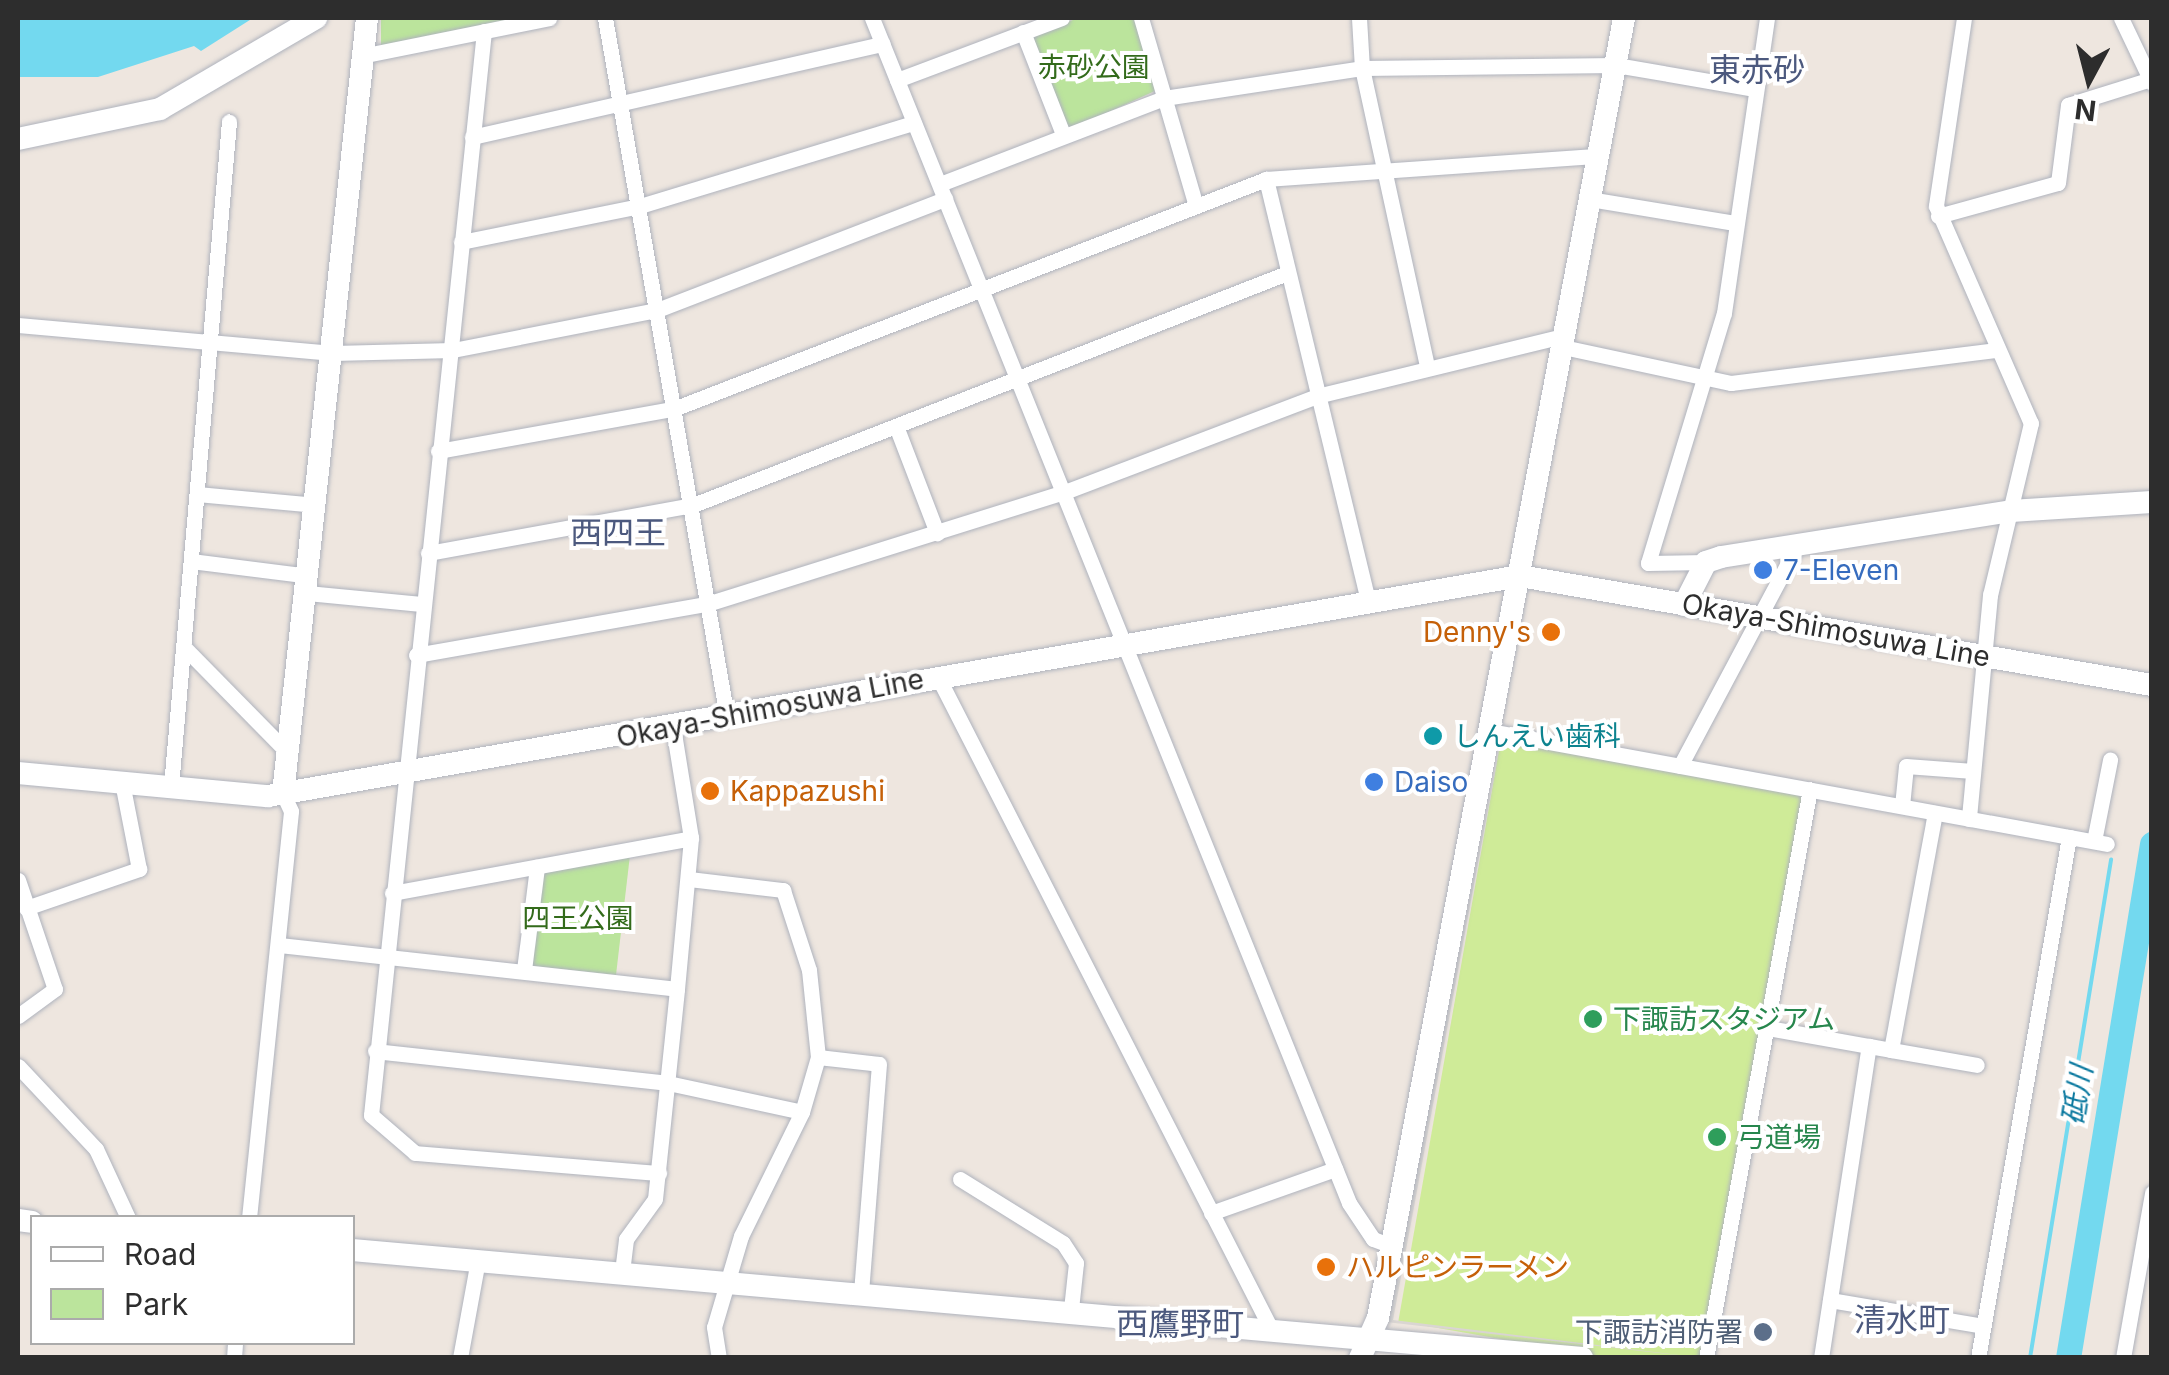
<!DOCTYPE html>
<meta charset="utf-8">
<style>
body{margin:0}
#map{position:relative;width:2169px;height:1375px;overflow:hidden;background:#eee6df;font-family:Inter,"Noto Sans JP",sans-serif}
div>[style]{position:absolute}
.green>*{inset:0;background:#bbe49c}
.pitch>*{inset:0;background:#cfeb98;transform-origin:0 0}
.plaza>*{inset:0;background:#dad6d2}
.water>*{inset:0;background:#73d9ef}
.stream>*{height:4px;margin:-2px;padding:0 2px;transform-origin:2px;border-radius:2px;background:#73d9ef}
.river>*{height:25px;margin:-12.5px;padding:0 12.5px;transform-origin:12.5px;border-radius:12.5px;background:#73d9ef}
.roads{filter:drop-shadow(0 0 2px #afb3bd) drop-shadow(0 0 2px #afb3bd)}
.street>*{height:15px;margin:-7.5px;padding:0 7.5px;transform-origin:7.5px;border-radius:7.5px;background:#fff}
.secondary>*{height:22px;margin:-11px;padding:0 11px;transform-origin:11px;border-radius:11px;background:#fff}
.dots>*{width:28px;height:28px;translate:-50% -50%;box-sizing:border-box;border:5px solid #fff;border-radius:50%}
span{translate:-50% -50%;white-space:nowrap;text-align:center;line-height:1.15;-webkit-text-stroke:8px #fff;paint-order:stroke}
.park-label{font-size:28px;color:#336b1b}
.shop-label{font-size:28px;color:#366cbe}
.left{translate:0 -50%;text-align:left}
.street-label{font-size:28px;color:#2d2d2d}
.food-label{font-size:28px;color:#c56008}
.right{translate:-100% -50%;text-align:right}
.culture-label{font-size:28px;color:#0d838f}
.leisure-label{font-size:28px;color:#27864d}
.service-label{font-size:28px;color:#4e5e75}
.water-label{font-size:30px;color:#0d7aa0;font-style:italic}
.quarter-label{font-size:32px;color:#4c597e}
.frame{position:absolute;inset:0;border:20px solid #2d2d2d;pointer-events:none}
.legend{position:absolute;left:30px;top:1215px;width:325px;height:130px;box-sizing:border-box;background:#fff;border:2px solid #ababab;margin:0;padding:12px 18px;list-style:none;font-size:30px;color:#2d2d2d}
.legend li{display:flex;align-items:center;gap:20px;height:50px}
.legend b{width:50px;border:2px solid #ababab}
.north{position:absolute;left:2039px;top:30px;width:100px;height:100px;-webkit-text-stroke:8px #fff;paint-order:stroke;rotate:187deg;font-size:28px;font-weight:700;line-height:40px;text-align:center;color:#2d2d2d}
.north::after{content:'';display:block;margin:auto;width:35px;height:45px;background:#2d2d2d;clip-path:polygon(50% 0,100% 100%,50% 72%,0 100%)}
</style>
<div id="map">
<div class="green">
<div style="clip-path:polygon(381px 18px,530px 18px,381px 49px)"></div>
<div style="clip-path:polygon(1078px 18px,1135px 18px,1157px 90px,1067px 131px,1031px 36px)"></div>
<div style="clip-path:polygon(630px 855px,616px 975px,531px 966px,540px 870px)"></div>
</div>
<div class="pitch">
<div style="left:1501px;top:739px;width:308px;height:591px;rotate:10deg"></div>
</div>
<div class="plaza">
<div style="clip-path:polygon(1501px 739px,1393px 1320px,1703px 1358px,1386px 1322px)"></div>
</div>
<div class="water">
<div style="clip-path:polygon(18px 18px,253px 18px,201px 51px,194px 46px,98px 77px,18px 77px)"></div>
</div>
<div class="stream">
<div style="left:2030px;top:1358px;width:505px;rotate:-80.76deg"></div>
</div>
<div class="river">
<div style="left:2068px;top:1358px;width:521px;rotate:-80.72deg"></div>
</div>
<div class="roads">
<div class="street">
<div style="left:605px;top:18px;width:710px;rotate:80.1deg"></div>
<div style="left:872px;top:18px;width:1277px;rotate:68.07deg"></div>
<div style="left:1349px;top:1203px;width:43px;rotate:56.3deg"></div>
<div style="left:1373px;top:1239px;width:20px;rotate:20deg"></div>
<div style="left:1141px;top:18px;width:196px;rotate:73.7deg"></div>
<div style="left:1359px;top:18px;width:50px;rotate:86.6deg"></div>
<div style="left:1362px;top:68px;width:306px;rotate:77.7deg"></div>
<div style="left:1964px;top:18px;width:190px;rotate:98.5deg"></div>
<div style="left:1936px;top:206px;width:237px;rotate:66.4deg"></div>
<div style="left:2031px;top:423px;width:177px;rotate:103.4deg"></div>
<div style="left:1990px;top:595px;width:225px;rotate:95.4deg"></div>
<div style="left:2121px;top:18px;width:72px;rotate:64.5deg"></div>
<div style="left:484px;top:31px;width:1090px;rotate:95.95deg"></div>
<div style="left:371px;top:1115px;width:58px;rotate:40.8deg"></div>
<div style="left:415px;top:1153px;width:245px;rotate:4.7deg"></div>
<div style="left:1023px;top:32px;width:110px;rotate:68.6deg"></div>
<div style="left:366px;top:55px;width:187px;rotate:-11.4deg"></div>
<div style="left:897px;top:80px;width:176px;rotate:-20.6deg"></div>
<div style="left:472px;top:137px;width:421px;rotate:-12.8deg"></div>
<div style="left:1266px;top:179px;width:433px;rotate:76.4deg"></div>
<div style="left:940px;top:184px;width:240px;rotate:-21deg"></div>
<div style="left:1164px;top:98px;width:200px;rotate:-8.6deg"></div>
<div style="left:1362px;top:68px;width:254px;rotate:-0.7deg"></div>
<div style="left:1616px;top:65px;width:141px;rotate:9.8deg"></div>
<div style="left:1590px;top:199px;width:147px;rotate:9.4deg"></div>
<div style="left:1938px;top:216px;width:124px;rotate:-15.4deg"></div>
<div style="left:2058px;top:183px;width:79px;rotate:-82.7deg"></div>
<div style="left:2068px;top:105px;width:84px;rotate:-17.4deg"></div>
<div style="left:461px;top:242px;width:183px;rotate:-11.4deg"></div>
<div style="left:640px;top:206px;width:286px;rotate:-16.9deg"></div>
<div style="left:18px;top:325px;width:316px;rotate:5.1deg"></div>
<div style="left:333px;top:353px;width:120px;rotate:-1.4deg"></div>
<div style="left:453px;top:350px;width:208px;rotate:-11.1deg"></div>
<div style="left:657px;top:310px;width:309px;rotate:-21.1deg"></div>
<div style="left:1563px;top:347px;width:172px;rotate:12.1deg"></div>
<div style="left:1731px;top:383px;width:266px;rotate:-7.1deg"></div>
<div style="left:896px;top:426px;width:115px;rotate:69deg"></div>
<div style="left:438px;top:451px;width:242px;rotate:-10.2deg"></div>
<div style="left:676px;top:408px;width:633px;rotate:-21.21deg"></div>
<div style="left:1266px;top:179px;width:333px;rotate:-4deg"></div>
<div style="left:197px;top:494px;width:120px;rotate:5.3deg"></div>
<div style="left:428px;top:553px;width:269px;rotate:-10.3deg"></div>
<div style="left:693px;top:505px;width:638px;rotate:-21.33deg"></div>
<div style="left:191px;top:561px;width:119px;rotate:7.2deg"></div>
<div style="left:1706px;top:562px;width:58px;rotate:179deg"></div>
<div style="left:1648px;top:563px;width:261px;rotate:-73.1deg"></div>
<div style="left:1724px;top:313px;width:298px;rotate:-81.7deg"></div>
<div style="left:307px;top:593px;width:115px;rotate:5.5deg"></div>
<div style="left:184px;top:647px;width:148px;rotate:45.5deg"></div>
<div style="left:416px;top:655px;width:299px;rotate:-10deg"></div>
<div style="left:710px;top:603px;width:374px;rotate:-17.4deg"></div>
<div style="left:1067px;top:491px;width:267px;rotate:-20.8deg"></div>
<div style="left:1317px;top:396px;width:254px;rotate:-13.7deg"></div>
<div style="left:938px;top:677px;width:728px;rotate:62.94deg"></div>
<div style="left:1489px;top:731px;width:628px;rotate:10.36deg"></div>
<div style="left:1680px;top:766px;width:249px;rotate:-62deg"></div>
<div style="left:171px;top:786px;width:667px;rotate:-85.01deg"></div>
<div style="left:1902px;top:806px;width:40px;rotate:-84.3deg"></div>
<div style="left:1906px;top:766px;width:67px;rotate:4.3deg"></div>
<div style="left:2094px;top:841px;width:83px;rotate:-78.8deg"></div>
<div style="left:689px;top:879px;width:95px;rotate:6.7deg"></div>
<div style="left:783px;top:890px;width:84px;rotate:72deg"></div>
<div style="left:809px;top:970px;width:87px;rotate:84.1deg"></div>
<div style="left:818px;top:1057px;width:57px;rotate:106.2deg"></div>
<div style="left:802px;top:1112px;width:138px;rotate:116.2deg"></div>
<div style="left:741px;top:1236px;width:95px;rotate:106.5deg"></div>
<div style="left:714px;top:1327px;width:31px;rotate:81deg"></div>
<div style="left:18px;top:880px;width:115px;rotate:71.3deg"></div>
<div style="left:55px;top:989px;width:46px;rotate:143.9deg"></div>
<div style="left:392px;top:893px;width:304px;rotate:-10.4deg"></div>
<div style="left:26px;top:908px;width:120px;rotate:-19deg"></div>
<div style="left:139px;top:869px;width:89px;rotate:-101.1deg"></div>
<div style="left:280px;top:945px;width:399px;rotate:6.3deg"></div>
<div style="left:677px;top:989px;width:152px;rotate:-84.7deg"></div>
<div style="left:691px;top:838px;width:112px;rotate:-99.2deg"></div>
<div style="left:524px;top:970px;width:104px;rotate:-82.8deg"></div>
<div style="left:1768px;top:1028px;width:103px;rotate:10.1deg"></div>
<div style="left:1891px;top:1050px;width:87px;rotate:9.9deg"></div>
<div style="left:375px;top:1051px;width:295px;rotate:6.2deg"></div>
<div style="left:668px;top:1083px;width:137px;rotate:12.2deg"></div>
<div style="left:818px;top:1057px;width:61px;rotate:6.5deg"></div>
<div style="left:879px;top:1064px;width:228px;rotate:94.5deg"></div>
<div style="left:18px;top:1066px;width:114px;rotate:46.8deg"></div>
<div style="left:96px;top:1149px;width:76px;rotate:65.1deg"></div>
<div style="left:960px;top:1179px;width:121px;rotate:31.9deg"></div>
<div style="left:1063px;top:1243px;width:24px;rotate:57deg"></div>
<div style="left:1076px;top:1263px;width:46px;rotate:96.2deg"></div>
<div style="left:1211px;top:1213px;width:132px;rotate:-19.5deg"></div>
<div style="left:249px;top:1218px;width:409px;rotate:-84.1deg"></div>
<div style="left:291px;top:811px;width:19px;rotate:-115deg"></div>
<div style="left:622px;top:1272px;width:33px;rotate:-83deg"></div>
<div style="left:626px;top:1239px;width:49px;rotate:-54.1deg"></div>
<div style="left:655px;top:1199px;width:211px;rotate:-84deg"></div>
<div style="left:1830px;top:1300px;width:155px;rotate:9.6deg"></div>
<div style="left:234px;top:1358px;width:16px;rotate:-86deg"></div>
<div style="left:460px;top:1358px;width:100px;rotate:-79.6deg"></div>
<div style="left:1706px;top:1358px;width:578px;rotate:-79.64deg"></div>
<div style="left:1821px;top:1358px;width:316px;rotate:-81.3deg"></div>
<div style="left:1869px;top:1046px;width:22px;rotate:10deg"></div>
<div style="left:1891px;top:1050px;width:241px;rotate:-79.5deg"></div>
<div style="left:1978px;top:1358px;width:529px;rotate:-80.09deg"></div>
<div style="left:2123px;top:1358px;width:168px;rotate:-80deg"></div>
</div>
<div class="secondary">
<div style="left:18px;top:139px;width:145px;rotate:-11.9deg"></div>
<div style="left:160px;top:109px;width:181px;rotate:-30.3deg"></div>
<div style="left:1684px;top:605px;width:48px;rotate:-62.9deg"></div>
<div style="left:1706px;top:562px;width:16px;rotate:-18deg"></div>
<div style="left:1721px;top:557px;width:294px;rotate:-9deg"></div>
<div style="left:2011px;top:511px;width:141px;rotate:-3.7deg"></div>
<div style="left:18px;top:773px;width:251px;rotate:5.3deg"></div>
<div style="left:268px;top:796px;width:1271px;rotate:-9.97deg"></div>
<div style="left:1520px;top:576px;width:641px;rotate:9.79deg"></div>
<div style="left:283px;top:794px;width:781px;rotate:-83.82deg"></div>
<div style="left:18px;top:1220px;width:14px;rotate:8deg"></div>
<div style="left:352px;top:1250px;width:1235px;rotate:5.02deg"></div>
<div style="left:1360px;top:1358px;width:44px;rotate:-65.8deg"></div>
<div style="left:1378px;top:1318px;width:1323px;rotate:-79.28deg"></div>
</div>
</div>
<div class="dots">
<div style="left:1763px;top:570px;background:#3f7fe0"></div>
<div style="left:1551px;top:632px;background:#e8710a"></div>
<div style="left:1433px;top:736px;background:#0f9aa8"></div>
<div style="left:1374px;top:782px;background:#3f7fe0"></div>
<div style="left:710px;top:791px;background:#e8710a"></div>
<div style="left:1593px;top:1019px;background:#2e9e5b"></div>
<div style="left:1717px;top:1137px;background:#2e9e5b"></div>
<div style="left:1326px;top:1267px;background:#e8710a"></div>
<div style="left:1763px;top:1332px;background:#5c6f8a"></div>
</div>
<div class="park-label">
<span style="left:1094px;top:67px">赤砂公園</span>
<span style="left:578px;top:918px">四王公園</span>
</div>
<div class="shop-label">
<span class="left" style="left:1783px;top:570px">7-Eleven</span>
<span class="left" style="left:1394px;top:782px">Daiso</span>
</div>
<div class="street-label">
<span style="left:1836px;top:630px;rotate:10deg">Okaya-Shimosuwa Line</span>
<span style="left:770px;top:708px;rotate:-11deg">Okaya-Shimosuwa Line</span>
</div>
<div class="food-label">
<span class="right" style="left:1531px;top:632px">Denny's</span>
<span class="left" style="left:730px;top:791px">Kappazushi</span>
<span class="left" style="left:1346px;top:1267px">ハルピンラーメン</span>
</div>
<div class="culture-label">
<span class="left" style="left:1453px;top:736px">しんえい歯科</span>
</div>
<div class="leisure-label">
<span class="left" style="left:1613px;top:1019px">下諏訪スタジアム</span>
<span class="left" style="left:1737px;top:1137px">弓道場</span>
</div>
<div class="service-label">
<span class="right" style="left:1743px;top:1332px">下諏訪消防署</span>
</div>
<div class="water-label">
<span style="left:2077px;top:1095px;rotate:-81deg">砥川</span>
</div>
<div class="quarter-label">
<span style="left:1757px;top:70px">東赤砂</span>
<span style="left:618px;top:533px">西四王</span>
<span style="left:1902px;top:1320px">清水町</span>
<span style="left:1180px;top:1324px">西鷹野町</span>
</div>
<div class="frame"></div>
<ul class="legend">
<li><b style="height:12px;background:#fff"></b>Road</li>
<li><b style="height:28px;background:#bbe49c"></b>Park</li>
</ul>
<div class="north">N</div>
</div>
